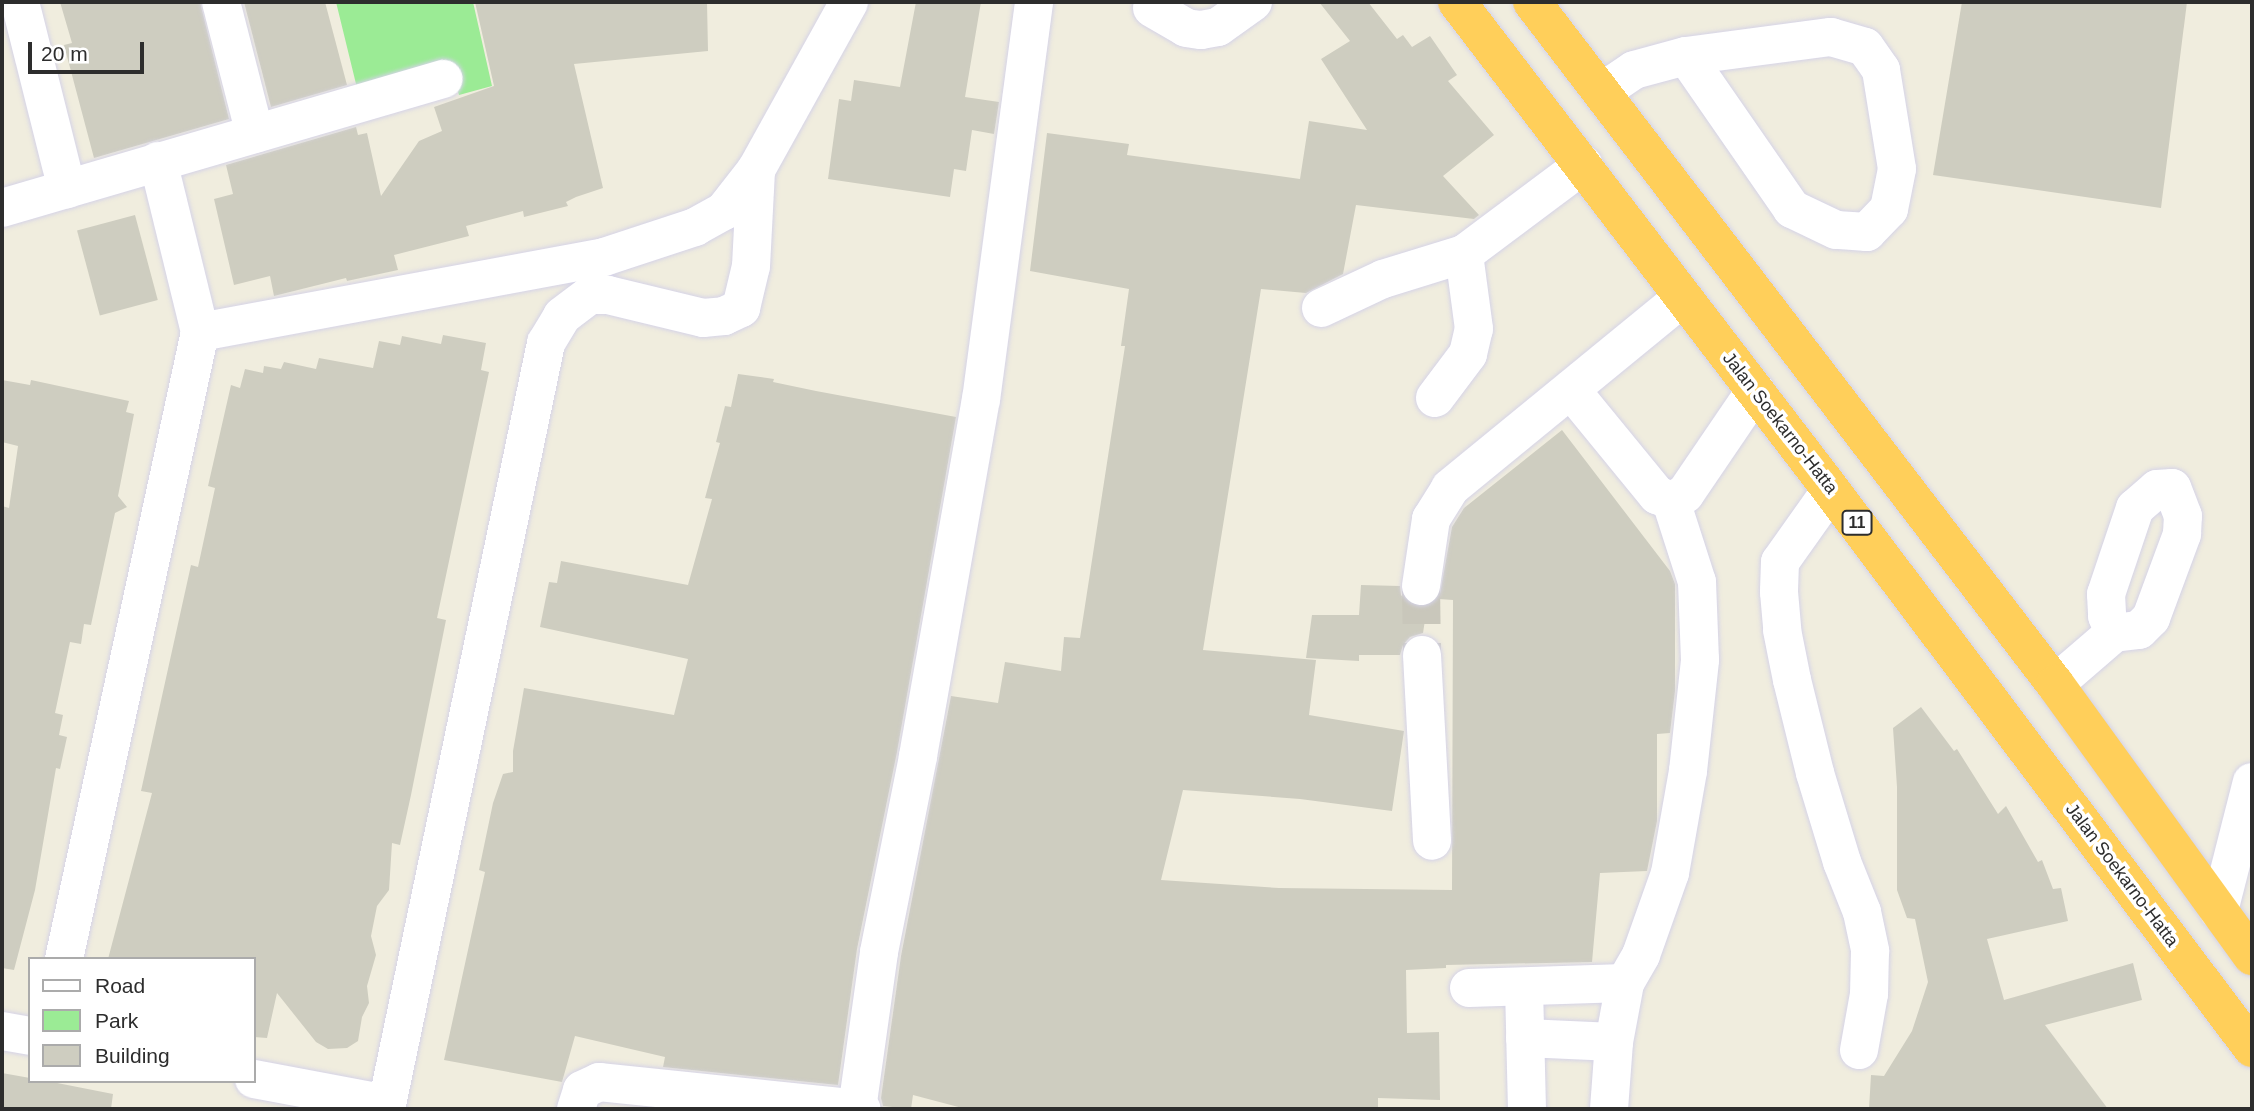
<!DOCTYPE html>
<style>
body{margin:0}
#map{position:relative;width:2254px;height:1111px;overflow:hidden;background:#f0edde;font-family:Helvetica,sans-serif}
div>[style]{position:absolute}
.green>*{inset:0;background:#9beb95}
.building>*{inset:0;background:#cecdc0;transform-origin:0 0}
.minor-tunnel>*{height:38px;margin-top:-19px;transform-origin:0;background:repeating-linear-gradient(90deg,#c9c7bb 0 38px,transparent 0 57px)}
.roads{filter:drop-shadow(0 0 2px #d5d3e7) drop-shadow(0 0 2px #d5d3e7)}
.minor>*{height:38px;margin:-19px;padding:0 19px;transform-origin:19px;border-radius:19px;background:#fff}
.highway>*{height:38px;margin:-19px;padding:0 19px;transform-origin:19px;border-radius:19px;background:#ffcf5a}
span{translate:-50% -50%;white-space:nowrap;text-align:center;line-height:1.15;-webkit-text-stroke:7px #fff;paint-order:stroke}
.shield-label span{padding:2px 5px;background:#fff;border:2px solid;border-radius:5px;-webkit-text-stroke-width:0}
.shield-label{font-size:16px;color:#2d2d2d;font-weight:700}
.street-label{font-size:18px;color:#2d2d2d}
.frame{position:absolute;inset:0;border:4px solid #2d2d2d;pointer-events:none}
.legend{position:absolute;left:28px;top:957px;width:228px;height:126px;box-sizing:border-box;background:#fff;border:2px solid #ababab;margin:0;padding:9px 12px;list-style:none;font-size:21px;color:#2d2d2d}
.legend li{display:flex;align-items:center;gap:14px;height:35px}
.legend b{width:35px;border:2px solid #ababab}
.scale{position:absolute;left:28px;top:42px;width:116px;height:32px;box-sizing:border-box;border:4px solid #2d2d2d;border-top:0;padding-left:9px;font-size:21px;line-height:24px;white-space:nowrap;color:#2d2d2d;-webkit-text-stroke:5px #fff;paint-order:stroke}
</style>
<div id="map">
<div class="green">
<div style="clip-path:polygon(336px 2px,473px 2px,492px 86px,459px 95px,449px 63px,357px 88px)"></div>
</div>
<div class="building">
<div style="clip-path:polygon(60px 2px,200px 2px,229px 119px,94px 158px,64px 45px,72px 43px)"></div>
<div style="clip-path:polygon(244px 2px,325px 2px,347px 85px,271px 107px)"></div>
<div style="clip-path:polygon(475px 2px,707px 2px,708px 51px,574px 64px,603px 188px,576px 197px,566px 202px,568px 206px,524px 217px,523px 211px,466px 226px,469px 236px,394px 255px,398px 270px,347px 281px,346px 278px,274px 296px,270px 276px,234px 285px,214px 199px,233px 194px,226px 165px,356px 127px,358px 135px,367px 133px,381px 196px,419px 141px,442px 131px,434px 107px,494px 86px)"></div>
<div style="clip-path:polygon(916px 2px,981px 2px,965px 97px,999px 102px,994px 134px,972px 130px,966px 171px,954px 169px,950px 197px,828px 179px,839px 99px,851px 101px,854px 80px,900px 87px)"></div>
<div style="clip-path:polygon(1319px 2px,1368px 2px,1397px 39px,1403px 35px,1412px 47px,1430px 36px,1457px 75px,1448px 81px,1494px 135px,1443px 176px,1479px 215px,1474px 219px,1356px 205px,1343px 274px,1306px 293px,1261px 289px,1203px 650px,1316px 660px,1309px 715px,1404px 731px,1392px 811px,1300px 799px,1183px 790px,1161px 880px,1279px 888px,1452px 890px,1453px 600px,1439px 599px,1452px 527px,1464px 508px,1562px 430px,1670px 571px,1675px 584px,1675px 691px,1670px 733px,1657px 734px,1657px 821px,1647px 871px,1600px 873px,1592px 962px,1446px 965px,1446px 968px,1406px 970px,1407px 1033px,1439px 1032px,1440px 1100px,1378px 1098px,1378px 1109px,966px 1109px,913px 1095px,911px 1109px,883px 1106px,881px 1098px,901px 956px,951px 696px,998px 703px,1005px 662px,1061px 671px,1064px 637px,1080px 638px,1125px 346px,1121px 346px,1129px 289px,1030px 271px,1047px 133px,1129px 144px,1127px 155px,1300px 179px,1309px 121px,1367px 130px,1321px 59px,1350px 41px)"></div>
<div style="clip-path:polygon(1962px 2px,2187px 2px,2161px 208px,1933px 175px)"></div>
<div style="left:135px;top:215px;width:88px;height:60px;rotate:75deg"></div>
<div style="clip-path:polygon(443px 335px,486px 343px,481px 370px,489px 372px,437px 618px,446px 620px,411px 795px,400px 845px,392px 843px,389px 890px,377px 906px,371px 936px,376px 955px,367px 986px,369px 1003px,362px 1017px,358px 1041px,347px 1048px,328px 1049px,316px 1042px,277px 993px,267px 1038px,254px 1037px,254px 959px,108px 959px,152px 793px,141px 791px,191px 565px,198px 567px,215px 488px,208px 486px,231px 385px,240px 388px,245px 369px,263px 373px,264px 366px,281px 369px,284px 362px,316px 369px,319px 358px,373px 368px,379px 341px,400px 345px,402px 336px,441px 344px)"></div>
<div style="clip-path:polygon(738px 374px,774px 379px,773px 382px,816px 391px,956px 417px,897px 752px,857px 949px,838px 1085px,663px 1067px,665px 1057px,575px 1036px,562px 1082px,444px 1060px,485px 872px,479px 870px,493px 803px,503px 774px,513px 772px,513px 751px,524px 688px,674px 715px,688px 659px,540px 627px,549px 582px,557px 583px,561px 561px,688px 585px,712px 499px,705px 498px,720px 443px,716px 442px,725px 406px,731px 407px)"></div>
<div style="clip-path:polygon(2px 380px,30px 385px,31px 380px,129px 401px,126px 412px,134px 414px,118px 496px,127px 507px,115px 513px,91px 625px,84px 624px,81px 644px,70px 642px,55px 713px,63px 715px,59px 735px,67px 737px,60px 769px,56px 768px,35px 890px,14px 970px,2px 968px,2px 506px,9px 508px,18px 446px,2px 442px)"></div>
<div style="clip-path:polygon(1361px 585px,1400px 586px,1401px 595px,1408px 603px,1417px 607px,1427px 607px,1423px 633px,1410px 637px,1403px 645px,1400px 655px,1359px 655px,1359px 661px,1306px 658px,1312px 615px,1359px 615px)"></div>
<div style="clip-path:polygon(1921px 707px,1954px 751px,1957px 749px,1998px 814px,2006px 806px,2038px 862px,2042px 860px,2053px 889px,2061px 888px,2068px 921px,1987px 939px,2004px 1000px,2133px 963px,2142px 1000px,2045px 1025px,2108px 1109px,1869px 1109px,1871px 1075px,1884px 1076px,1912px 1031px,1928px 982px,1915px 919px,1907px 918px,1897px 890px,1897px 787px,1893px 728px)"></div>
<div style="clip-path:polygon(2px 1073px,30px 1078px,30px 1081px,47px 1081px,113px 1094px,111px 1109px,2px 1109px)"></div>
</div>
<div class="minor-tunnel">
<div style="left:1421px;top:586px;width:69px;rotate:89.2deg"></div>
</div>
<div class="roads">
<div class="minor">
<div style="left:20px;top:2px;width:193px;rotate:75.9deg"></div>
<div style="left:221px;top:2px;width:136px;rotate:75.6deg"></div>
<div style="left:1152px;top:8px;width:39px;rotate:30deg"></div>
<div style="left:1186px;top:28px;width:15px;rotate:8deg"></div>
<div style="left:1201px;top:30px;width:17px;rotate:-10deg"></div>
<div style="left:1218px;top:27px;width:43px;rotate:-35.5deg"></div>
<div style="left:1603px;top:91px;width:37px;rotate:-34deg"></div>
<div style="left:1634px;top:70px;width:54px;rotate:-15.1deg"></div>
<div style="left:1686px;top:56px;width:146px;rotate:-7.5deg"></div>
<div style="left:1831px;top:37px;width:35px;rotate:16deg"></div>
<div style="left:1865px;top:47px;width:28px;rotate:55deg"></div>
<div style="left:1881px;top:70px;width:100px;rotate:80.8deg"></div>
<div style="left:1897px;top:169px;width:41px;rotate:101.3deg"></div>
<div style="left:1889px;top:209px;width:32px;rotate:134deg"></div>
<div style="left:1867px;top:232px;width:31px;rotate:-176deg"></div>
<div style="left:1836px;top:230px;width:49px;rotate:-154.5deg"></div>
<div style="left:1792px;top:209px;width:186px;rotate:-124.7deg"></div>
<div style="left:158px;top:161px;width:176px;rotate:76.2deg"></div>
<div style="left:2px;top:208px;width:460px;rotate:-16.3deg"></div>
<div style="left:1321px;top:308px;width:68px;rotate:-25.1deg"></div>
<div style="left:1383px;top:279px;width:85px;rotate:-17.2deg"></div>
<div style="left:1464px;top:254px;width:149px;rotate:-36.8deg"></div>
<div style="left:1571px;top:390px;width:136px;rotate:50.7deg"></div>
<div style="left:1657px;top:495px;width:15px;rotate:23deg"></div>
<div style="left:1671px;top:501px;width:16px;rotate:-27deg"></div>
<div style="left:1685px;top:494px;width:125px;rotate:-55.8deg"></div>
<div style="left:1435px;top:398px;width:55px;rotate:-53.1deg"></div>
<div style="left:1468px;top:354px;width:26px;rotate:-77deg"></div>
<div style="left:1474px;top:329px;width:76px;rotate:-97.6deg"></div>
<div style="left:1831px;top:490px;width:88px;rotate:125.3deg"></div>
<div style="left:1780px;top:562px;width:30px;rotate:92deg"></div>
<div style="left:1779px;top:592px;width:38px;rotate:85deg"></div>
<div style="left:1782px;top:630px;width:51px;rotate:78.7deg"></div>
<div style="left:1792px;top:680px;width:96px;rotate:76.1deg"></div>
<div style="left:1815px;top:773px;width:93px;rotate:73.1deg"></div>
<div style="left:1842px;top:862px;width:54px;rotate:68.2deg"></div>
<div style="left:1862px;top:912px;width:40px;rotate:78deg"></div>
<div style="left:1870px;top:951px;width:43px;rotate:91.3deg"></div>
<div style="left:1869px;top:994px;width:57px;rotate:100.1deg"></div>
<div style="left:1421px;top:586px;width:68px;rotate:-81.5deg"></div>
<div style="left:1431px;top:519px;width:36px;rotate:-58deg"></div>
<div style="left:1450px;top:488px;width:301px;rotate:-39.3deg"></div>
<div style="left:1422px;top:655px;width:186px;rotate:86.9deg"></div>
<div style="left:2055px;top:684px;width:78px;rotate:-40.8deg"></div>
<div style="left:2114px;top:633px;width:25px;rotate:-7deg"></div>
<div style="left:2139px;top:630px;width:17px;rotate:-45deg"></div>
<div style="left:2151px;top:618px;width:90px;rotate:-69.7deg"></div>
<div style="left:2182px;top:534px;width:18px;rotate:-87deg"></div>
<div style="left:2183px;top:516px;width:30px;rotate:-111deg"></div>
<div style="left:2172px;top:488px;width:15px;rotate:176deg"></div>
<div style="left:2157px;top:489px;width:29px;rotate:139deg"></div>
<div style="left:2135px;top:508px;width:91px;rotate:108.6deg"></div>
<div style="left:2106px;top:594px;width:22px;rotate:87deg"></div>
<div style="left:2107px;top:616px;width:18px;rotate:68deg"></div>
<div style="left:2219px;top:911px;width:133px;rotate:-75.7deg"></div>
<div style="left:64px;top:959px;width:642px;rotate:-77.76deg"></div>
<div style="left:200px;top:332px;width:411px;rotate:-10.5deg"></div>
<div style="left:604px;top:257px;width:96px;rotate:-18.2deg"></div>
<div style="left:695px;top:227px;width:33px;rotate:-29deg"></div>
<div style="left:724px;top:211px;width:52px;rotate:-52deg"></div>
<div style="left:756px;top:170px;width:192px;rotate:-61deg"></div>
<div style="left:1524px;top:987px;width:122px;rotate:88.6deg"></div>
<div style="left:1469px;top:988px;width:156px;rotate:-1.8deg"></div>
<div style="left:1625px;top:983px;width:32px;rotate:-60deg"></div>
<div style="left:1641px;top:955px;width:87px;rotate:-70.5deg"></div>
<div style="left:1670px;top:873px;width:104px;rotate:-80deg"></div>
<div style="left:1688px;top:771px;width:112px;rotate:-83.8deg"></div>
<div style="left:1700px;top:660px;width:78px;rotate:-92.2deg"></div>
<div style="left:1697px;top:582px;width:85px;rotate:-107.8deg"></div>
<div style="left:2px;top:1031px;width:28px;rotate:10deg"></div>
<div style="left:1525px;top:1038px;width:89px;rotate:2.6deg"></div>
<div style="left:254px;top:1079px;width:135px;rotate:10.6deg"></div>
<div style="left:386px;top:1109px;width:783px;rotate:-78.2deg"></div>
<div style="left:546px;top:343px;width:31px;rotate:-59deg"></div>
<div style="left:562px;top:316px;width:35px;rotate:-37deg"></div>
<div style="left:590px;top:295px;width:18px"></div>
<div style="left:608px;top:295px;width:98px;rotate:13.6deg"></div>
<div style="left:703px;top:318px;width:21px;rotate:-5deg"></div>
<div style="left:724px;top:316px;width:19px;rotate:-25deg"></div>
<div style="left:741px;top:308px;width:43px;rotate:-76.6deg"></div>
<div style="left:751px;top:266px;width:96px;rotate:-87deg"></div>
<div style="left:576px;top:1109px;width:20px;rotate:-72deg"></div>
<div style="left:582px;top:1090px;width:19px;rotate:-25deg"></div>
<div style="left:599px;top:1082px;width:264px;rotate:5.9deg"></div>
<div style="left:857px;top:1109px;width:159px;rotate:-82deg"></div>
<div style="left:879px;top:952px;width:200px;rotate:-78.7deg"></div>
<div style="left:918px;top:756px;width:362px;rotate:-80deg"></div>
<div style="left:981px;top:400px;width:402px;rotate:-82.4deg"></div>
<div style="left:1609px;top:1109px;width:67px;rotate:-85.7deg"></div>
<div style="left:1614px;top:1042px;width:60px;rotate:-79.4deg"></div>
</div>
<div class="highway">
<div style="left:1457px;top:2px;width:615px;rotate:52.53deg"></div>
<div style="left:1831px;top:490px;width:699px;rotate:52.97deg"></div>
<div style="left:1532px;top:2px;width:859px;rotate:52.52deg"></div>
<div style="left:2055px;top:684px;width:336px;rotate:54.1deg"></div>
</div>
</div>
<div class="shield-label">
<span style="left:1857px;top:523px">11</span>
</div>
<div class="street-label">
<span style="left:1780px;top:423px;rotate:52deg">Jalan Soekarno-Hatta</span>
<span style="left:2122px;top:875px;rotate:53deg">Jalan Soekarno-Hatta</span>
</div>
<div class="frame"></div>
<ul class="legend">
<li><b style="height:9px;background:#fff"></b>Road</li>
<li><b style="height:19px;background:#9beb95"></b>Park</li>
<li><b style="height:19px;background:#cecdc0"></b>Building</li>
</ul>
<div class="scale">20 m</div>
</div>
